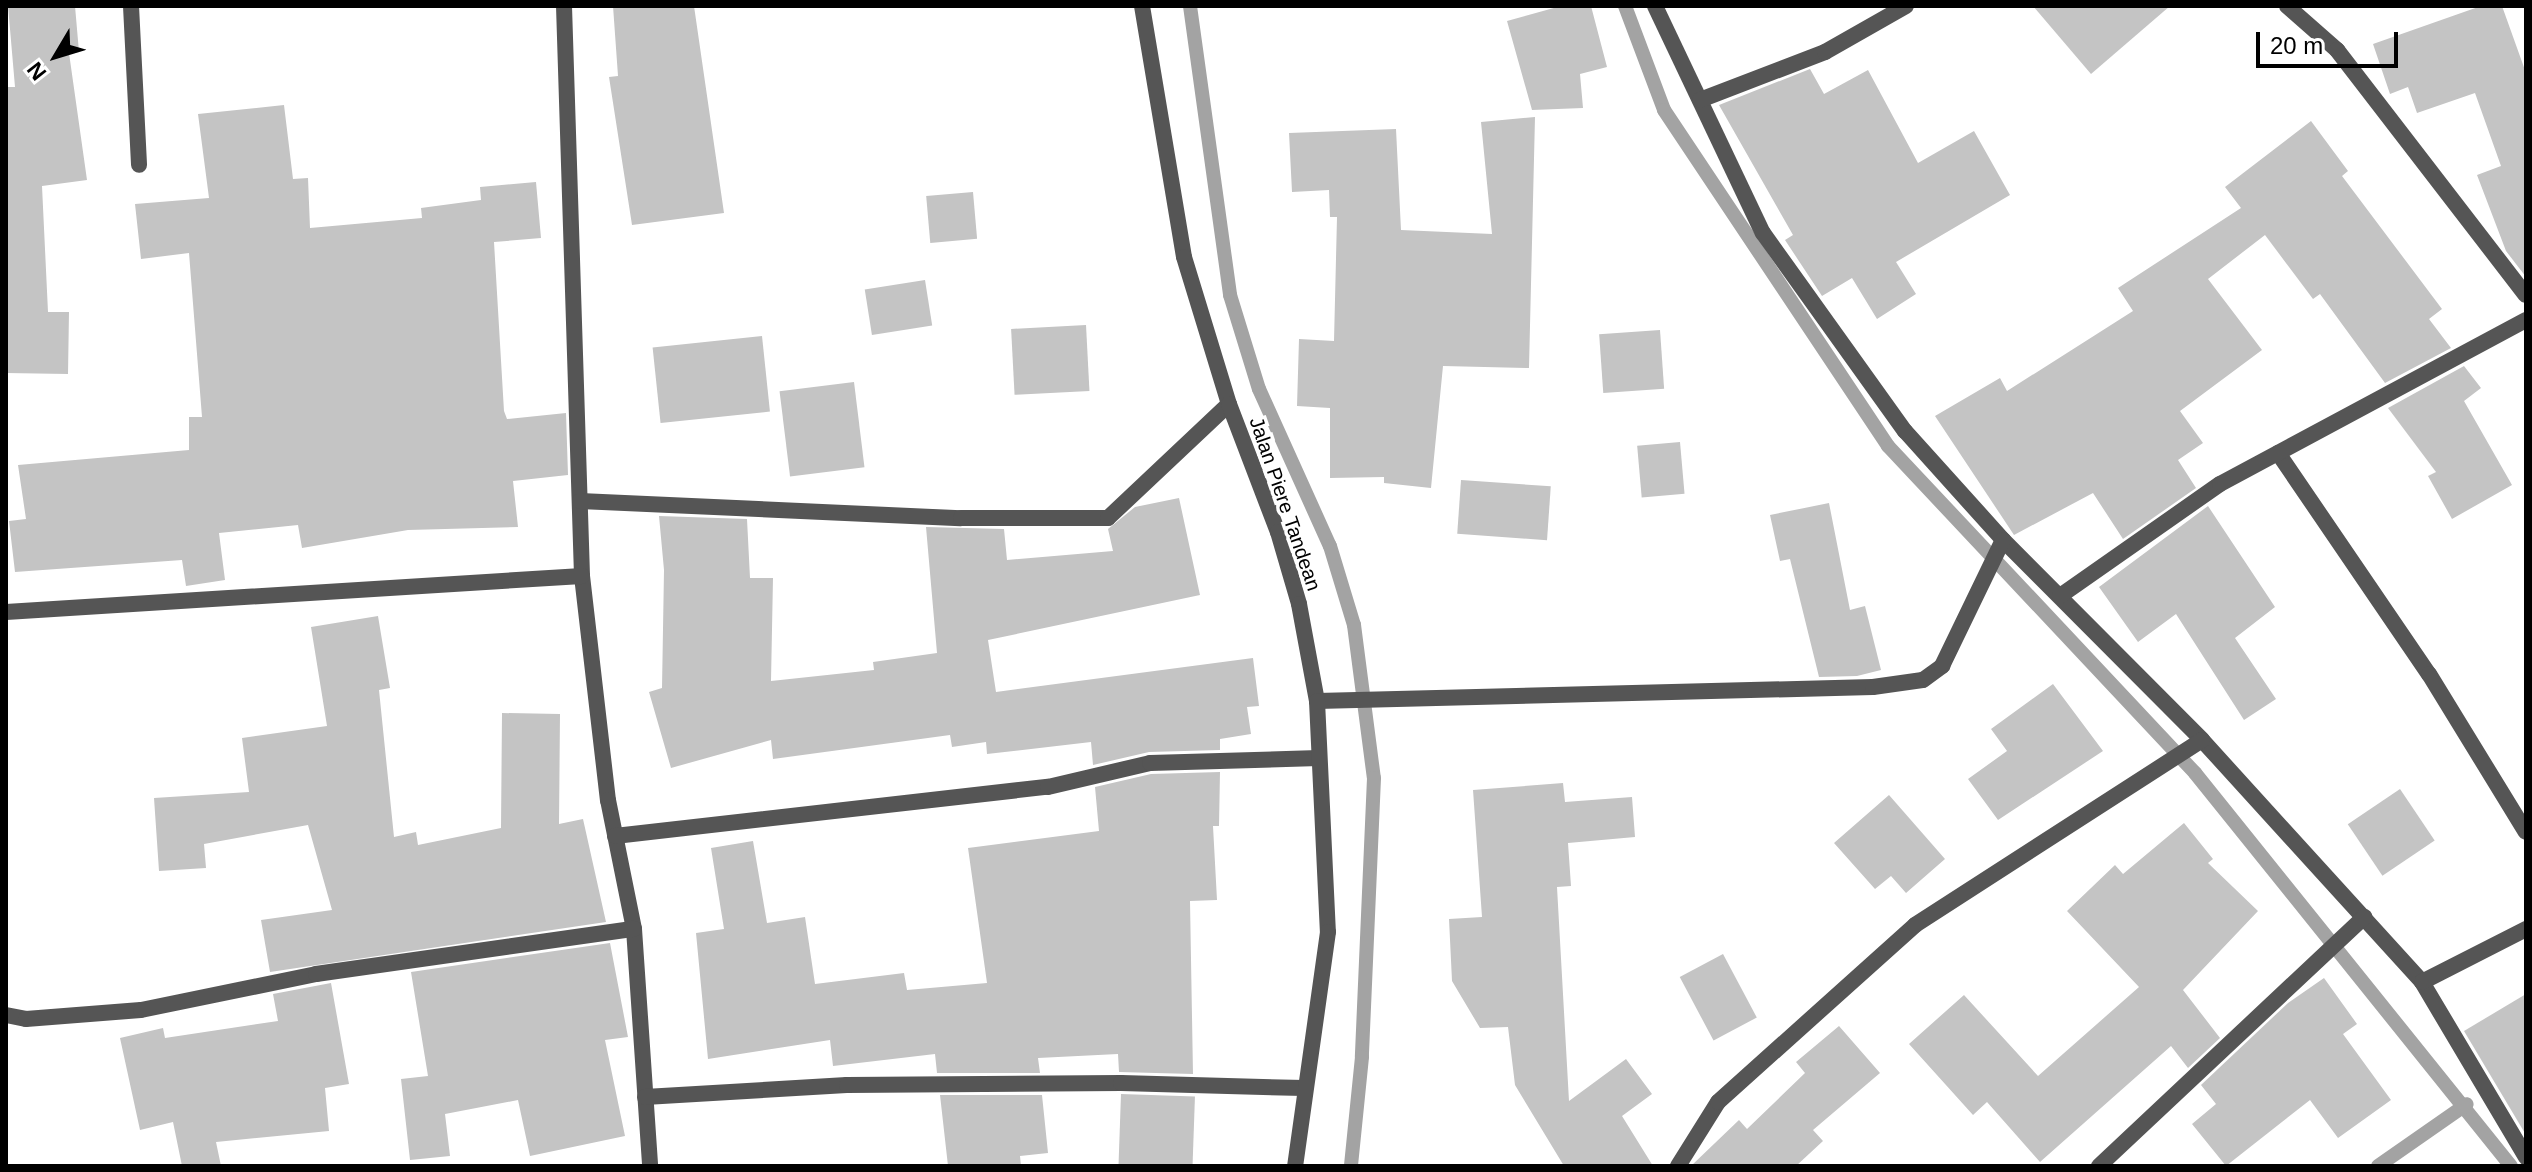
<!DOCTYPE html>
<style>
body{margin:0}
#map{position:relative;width:2532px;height:1172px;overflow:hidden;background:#fff;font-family:Arial,sans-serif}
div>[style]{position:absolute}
.stream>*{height:14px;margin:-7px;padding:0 7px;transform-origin:7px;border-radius:7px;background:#a3a3a3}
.building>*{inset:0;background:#c4c4c4;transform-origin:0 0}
.minor>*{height:16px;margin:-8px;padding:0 8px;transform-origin:8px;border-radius:8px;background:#555}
.tertiary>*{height:16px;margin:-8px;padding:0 8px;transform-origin:8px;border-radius:8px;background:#555}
span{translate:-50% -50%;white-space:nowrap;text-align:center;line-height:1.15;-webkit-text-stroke:7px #fff;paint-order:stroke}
.street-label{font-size:20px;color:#000}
.frame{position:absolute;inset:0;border:8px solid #000;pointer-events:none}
.north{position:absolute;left:16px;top:16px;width:80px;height:80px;-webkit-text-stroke:6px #fff;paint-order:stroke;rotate:232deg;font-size:22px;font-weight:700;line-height:32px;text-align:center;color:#000}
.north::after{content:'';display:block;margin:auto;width:28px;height:36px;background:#000;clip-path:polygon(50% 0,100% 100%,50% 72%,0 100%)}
.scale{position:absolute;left:2256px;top:32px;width:142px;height:36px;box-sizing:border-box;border:4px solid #000;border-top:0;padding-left:10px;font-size:24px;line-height:28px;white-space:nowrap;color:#000;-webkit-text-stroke:6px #fff;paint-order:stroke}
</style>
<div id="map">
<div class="stream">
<div style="left:1190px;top:6px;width:292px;rotate:82.1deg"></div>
<div style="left:1230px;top:295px;width:98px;rotate:72.9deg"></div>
<div style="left:1259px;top:389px;width:172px;rotate:65.7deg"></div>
<div style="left:1330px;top:546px;width:83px;rotate:73.1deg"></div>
<div style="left:1354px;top:625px;width:154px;rotate:82.6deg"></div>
<div style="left:1374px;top:778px;width:279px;rotate:92.5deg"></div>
<div style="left:1362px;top:1057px;width:110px;rotate:95.8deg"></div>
<div style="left:1625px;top:6px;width:111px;rotate:69.4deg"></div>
<div style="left:1664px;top:110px;width:404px;rotate:56.3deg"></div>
<div style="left:1888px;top:446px;width:449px;rotate:46.8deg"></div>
<div style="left:2195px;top:773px;width:504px;rotate:51.2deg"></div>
<div style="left:2378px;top:1166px;width:108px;rotate:-34.9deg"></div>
</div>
<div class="building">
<div style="clip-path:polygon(8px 6px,75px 6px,79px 52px,69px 53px,87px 180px,42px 186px,48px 312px,69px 312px,68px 374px,6px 373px,6px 87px,15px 87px)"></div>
<div style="clip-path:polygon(613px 6px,694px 6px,724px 213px,632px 225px,609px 77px,618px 76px)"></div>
<div style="clip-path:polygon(1561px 6px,1591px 6px,1607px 67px,1580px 74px,1583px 108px,1532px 110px,1507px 21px)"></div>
<div style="clip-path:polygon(2033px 6px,2170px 6px,2091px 74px)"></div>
<div style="clip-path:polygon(2481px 6px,2502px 6px,2526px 73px,2526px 277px,2506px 251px,2477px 175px,2501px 166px,2475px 93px,2417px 113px,2408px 87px,2390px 94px,2373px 44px)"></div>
<div style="clip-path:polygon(1810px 69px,1824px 94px,1868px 70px,1918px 163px,1974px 131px,2010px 195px,1896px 262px,1916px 294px,1877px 319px,1852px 278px,1822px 296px,1785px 240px,1793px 235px,1719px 105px)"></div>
<div style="clip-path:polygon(284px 105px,293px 179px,308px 178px,310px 228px,422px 218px,421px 208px,481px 200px,480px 187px,536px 182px,541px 238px,494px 242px,504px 411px,507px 419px,566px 413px,568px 475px,513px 481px,518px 527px,408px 530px,302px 548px,298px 525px,219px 533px,225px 580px,186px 586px,182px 560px,15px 572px,9px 521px,26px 519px,18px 465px,189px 450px,189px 417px,202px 417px,189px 253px,141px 259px,135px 204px,209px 198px,198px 114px)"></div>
<div style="clip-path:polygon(1535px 117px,1529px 368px,1443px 366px,1431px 488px,1384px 483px,1384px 477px,1330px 478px,1330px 408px,1297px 406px,1299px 339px,1334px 341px,1337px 217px,1330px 217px,1329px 190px,1292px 192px,1289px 133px,1396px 129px,1401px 230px,1492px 234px,1481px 122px)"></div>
<div style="clip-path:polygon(2311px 121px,2348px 171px,2342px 176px,2442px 309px,2429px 319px,2451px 348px,2385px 383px,2320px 294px,2313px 299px,2265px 235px,2208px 279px,2262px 350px,2180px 411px,2203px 443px,2178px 460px,2196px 488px,2123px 539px,2093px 493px,2014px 535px,1935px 416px,2000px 378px,2007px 391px,2133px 311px,2118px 288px,2241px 208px,2225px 187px)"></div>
<div style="left:973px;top:192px;width:47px;height:47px;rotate:85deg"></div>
<div style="left:925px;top:280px;width:46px;height:61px;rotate:81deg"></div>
<div style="left:1086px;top:325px;width:66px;height:75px;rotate:87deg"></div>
<div style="left:1660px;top:330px;width:59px;height:61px;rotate:86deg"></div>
<div style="left:762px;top:336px;width:76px;height:110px;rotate:84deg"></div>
<div style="clip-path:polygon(2464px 366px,2481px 388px,2464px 401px,2512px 485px,2452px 519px,2428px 476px,2436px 472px,2388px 408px)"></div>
<div style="left:854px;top:382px;width:86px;height:75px;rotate:83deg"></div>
<div style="left:1680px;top:442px;width:52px;height:43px;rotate:85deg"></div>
<div style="left:1461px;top:480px;width:90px;height:54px;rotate:4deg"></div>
<div style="clip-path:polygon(1179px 498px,1200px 595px,988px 640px,996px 692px,1253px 658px,1259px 706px,1247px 707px,1251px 734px,1220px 739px,1220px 750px,1149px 752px,1093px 765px,1091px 742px,987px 754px,986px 742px,952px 747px,950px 735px,773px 759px,771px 740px,671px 768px,649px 692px,662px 688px,664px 570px,659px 516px,747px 519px,750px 578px,773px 578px,771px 681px,874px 670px,873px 662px,937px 653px,926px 527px,1004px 529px,1007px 560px,1113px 551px,1108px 529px,1135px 507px)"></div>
<div style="clip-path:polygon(1829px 503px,1850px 610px,1865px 606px,1881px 670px,1857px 676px,1819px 677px,1790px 559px,1780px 561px,1770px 515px)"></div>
<div style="clip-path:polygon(2208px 506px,2275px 607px,2235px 638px,2276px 699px,2244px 720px,2176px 614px,2138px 642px,2099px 587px)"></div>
<div style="clip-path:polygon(378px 616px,390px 688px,379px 690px,394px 837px,416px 832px,418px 845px,501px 828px,502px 713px,560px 714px,559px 824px,583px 819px,606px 922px,270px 972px,261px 920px,332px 910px,308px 825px,204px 844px,206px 868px,159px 871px,154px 798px,249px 792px,242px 738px,327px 726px,311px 627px)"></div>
<div style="clip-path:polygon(2053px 684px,2103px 751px,1998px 820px,1968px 779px,2007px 751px,1991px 729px)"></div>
<div style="clip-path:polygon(1220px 772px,1219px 826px,1213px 826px,1217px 900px,1190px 901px,1193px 1074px,1119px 1072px,1118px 1054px,1038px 1058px,1040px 1073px,937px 1073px,935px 1054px,833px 1066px,830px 1040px,708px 1059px,696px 933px,724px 929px,711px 848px,753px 841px,767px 923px,805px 917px,815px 984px,904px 973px,907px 990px,987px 983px,968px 848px,1099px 831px,1095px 787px,1151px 774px)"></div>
<div style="clip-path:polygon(1563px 783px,1565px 802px,1632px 797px,1635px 837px,1568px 843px,1571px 886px,1557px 887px,1569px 1101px,1626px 1059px,1652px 1094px,1622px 1116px,1653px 1166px,1564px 1166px,1515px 1085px,1508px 1027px,1480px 1028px,1452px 981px,1449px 919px,1482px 917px,1473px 790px)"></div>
<div style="left:2400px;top:789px;width:62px;height:63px;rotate:56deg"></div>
<div style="clip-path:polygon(1889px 795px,1945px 859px,1906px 893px,1891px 876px,1875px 889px,1834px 843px)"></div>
<div style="clip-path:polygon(2184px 823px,2213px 859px,2208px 863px,2258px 911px,2183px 990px,2220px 1038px,2188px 1068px,2171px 1046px,2040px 1162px,1987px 1102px,1973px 1115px,1909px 1044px,1964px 995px,2038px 1076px,2139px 987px,2067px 911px,2115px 865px,2123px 874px)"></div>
<div style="clip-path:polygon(610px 943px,628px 1037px,605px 1040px,625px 1136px,530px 1156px,518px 1100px,445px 1114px,450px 1156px,410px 1160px,401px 1079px,428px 1076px,411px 972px)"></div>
<div style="left:1723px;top:954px;width:72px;height:49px;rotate:62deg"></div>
<div style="clip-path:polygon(2324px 978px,2357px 1024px,2343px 1034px,2391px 1100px,2338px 1138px,2310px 1100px,2226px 1166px,2192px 1124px,2216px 1104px,2201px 1085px,2288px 1003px)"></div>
<div style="clip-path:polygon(331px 983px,349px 1084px,325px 1088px,329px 1131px,216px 1142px,221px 1166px,182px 1166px,173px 1122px,140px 1130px,120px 1038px,163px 1028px,165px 1038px,278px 1021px,273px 994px)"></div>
<div style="clip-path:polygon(2526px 994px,2526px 1135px,2464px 1031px)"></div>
<div style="clip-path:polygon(1839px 1026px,1880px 1073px,1813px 1130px,1823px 1141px,1796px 1166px,1691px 1166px,1739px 1120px,1747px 1129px,1805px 1073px,1796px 1062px)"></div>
<div style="left:1121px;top:1094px;width:74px;height:72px;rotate:2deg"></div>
<div style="clip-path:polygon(940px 1095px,1042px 1095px,1048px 1153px,1020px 1156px,1021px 1166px,948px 1166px)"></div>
</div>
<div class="minor">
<div style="left:131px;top:6px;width:159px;rotate:87.1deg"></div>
<div style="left:564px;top:6px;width:570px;rotate:88.19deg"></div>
<div style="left:582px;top:576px;width:226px;rotate:83.4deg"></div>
<div style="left:608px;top:800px;width:132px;rotate:78.6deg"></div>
<div style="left:634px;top:929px;width:238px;rotate:86.1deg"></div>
<div style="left:1655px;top:6px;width:251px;rotate:64.6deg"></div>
<div style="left:1763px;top:233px;width:244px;rotate:54.4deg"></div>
<div style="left:1905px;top:431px;width:147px;rotate:48deg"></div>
<div style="left:2003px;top:540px;width:282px;rotate:45.1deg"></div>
<div style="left:2202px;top:740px;width:327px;rotate:47.7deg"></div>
<div style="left:2422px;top:982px;width:204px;rotate:59.3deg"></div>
<div style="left:2287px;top:6px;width:67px;rotate:41.3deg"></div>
<div style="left:2337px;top:50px;width:309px;rotate:52.4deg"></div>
<div style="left:1700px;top:100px;width:134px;rotate:-21deg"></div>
<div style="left:1825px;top:52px;width:93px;rotate:-29.6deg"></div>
<div style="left:2278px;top:453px;width:268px;rotate:55.7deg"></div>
<div style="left:2429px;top:674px;width:185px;rotate:58.5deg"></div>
<div style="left:580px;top:501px;width:381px;rotate:2.6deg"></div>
<div style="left:961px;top:518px;width:147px"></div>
<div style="left:1108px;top:518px;width:166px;rotate:-43.3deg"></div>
<div style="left:2060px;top:596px;width:195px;rotate:-35deg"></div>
<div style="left:2220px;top:484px;width:347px;rotate:-28.2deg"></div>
<div style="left:6px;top:612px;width:577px;rotate:-3.58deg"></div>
<div style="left:1317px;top:701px;width:556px;rotate:-1.44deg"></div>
<div style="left:1873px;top:687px;width:50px;rotate:-8deg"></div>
<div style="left:1923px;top:680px;width:24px;rotate:-36deg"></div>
<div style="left:1942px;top:666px;width:140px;rotate:-64.2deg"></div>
<div style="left:615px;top:836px;width:436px;rotate:-6.5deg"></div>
<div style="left:1048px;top:787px;width:105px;rotate:-13.2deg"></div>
<div style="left:1150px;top:763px;width:169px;rotate:-1.7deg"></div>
<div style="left:2422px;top:982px;width:117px;rotate:-27deg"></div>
<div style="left:6px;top:1015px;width:20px;rotate:11deg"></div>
<div style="left:26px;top:1019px;width:115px;rotate:-4.5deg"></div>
<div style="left:141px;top:1010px;width:179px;rotate:-11.6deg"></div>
<div style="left:316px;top:974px;width:321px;rotate:-8.1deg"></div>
<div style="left:645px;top:1097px;width:202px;rotate:-3.4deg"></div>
<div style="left:847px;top:1085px;width:274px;rotate:-0.4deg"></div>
<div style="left:1121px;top:1083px;width:183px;rotate:1.6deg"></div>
<div style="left:1678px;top:1166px;width:75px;rotate:-58deg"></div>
<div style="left:1718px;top:1102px;width:265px;rotate:-41.9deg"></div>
<div style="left:1915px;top:925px;width:341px;rotate:-32.8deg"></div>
<div style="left:2099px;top:1166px;width:364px;rotate:-43.2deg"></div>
</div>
<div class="tertiary">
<div style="left:1142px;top:6px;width:254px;rotate:80.5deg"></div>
<div style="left:1184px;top:257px;width:154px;rotate:73deg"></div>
<div style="left:1229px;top:404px;width:137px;rotate:69.1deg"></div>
<div style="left:1278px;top:532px;width:75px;rotate:73.7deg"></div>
<div style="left:1299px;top:604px;width:99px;rotate:79.5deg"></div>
<div style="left:1317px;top:701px;width:231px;rotate:87.3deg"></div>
<div style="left:1328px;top:932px;width:236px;rotate:98deg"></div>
</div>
<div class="street-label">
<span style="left:1285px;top:504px;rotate:71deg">Jalan Piere Tandean</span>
</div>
<div class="frame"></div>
<div class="north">N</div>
<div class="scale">20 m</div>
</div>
